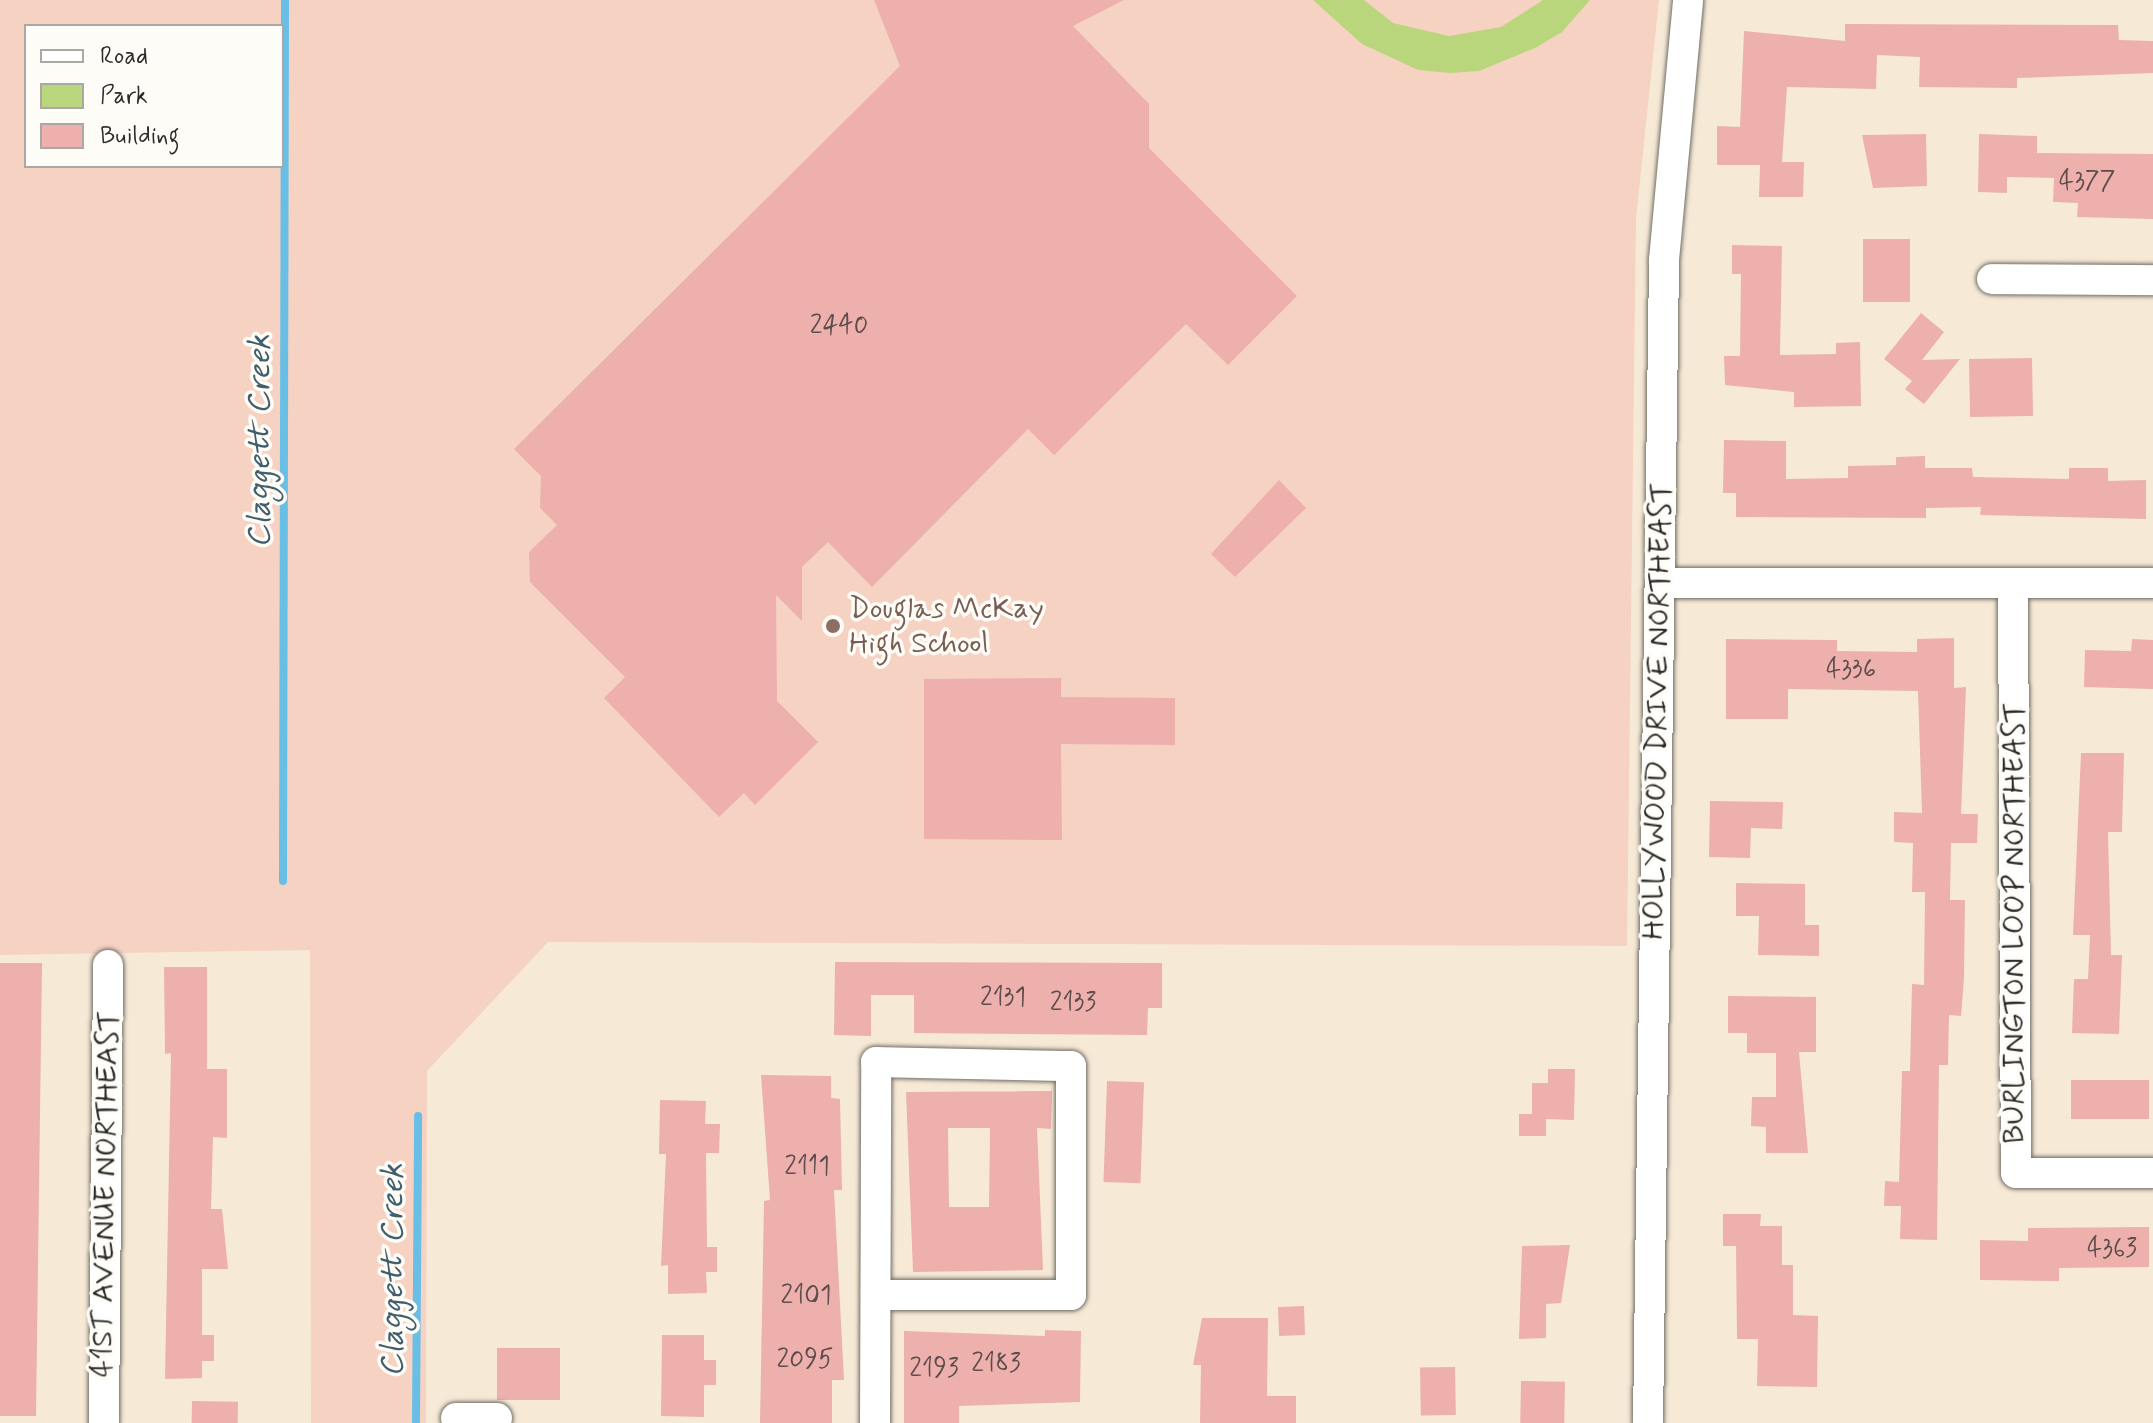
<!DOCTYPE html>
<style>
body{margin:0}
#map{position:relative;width:2153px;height:1423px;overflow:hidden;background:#f6ead6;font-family:Mynerve,sans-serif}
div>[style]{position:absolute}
.built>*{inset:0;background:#f6d2c3}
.green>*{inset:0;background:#bad67c}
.stream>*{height:8px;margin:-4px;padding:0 4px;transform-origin:4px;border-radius:4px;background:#69bee5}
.building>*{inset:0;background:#edb0ac;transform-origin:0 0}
.roads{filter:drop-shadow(0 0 2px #726e67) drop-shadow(0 0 2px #726e67)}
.minor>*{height:30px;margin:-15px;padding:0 15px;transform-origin:15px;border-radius:15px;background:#fff}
.dots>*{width:22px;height:22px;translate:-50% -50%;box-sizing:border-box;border:4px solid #fdfcf7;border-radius:50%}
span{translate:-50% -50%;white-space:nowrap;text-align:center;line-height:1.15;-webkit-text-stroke:7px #fdfcf7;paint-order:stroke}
.number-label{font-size:26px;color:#5c4c4b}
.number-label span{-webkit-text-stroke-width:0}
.education-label{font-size:30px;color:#785e54}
.left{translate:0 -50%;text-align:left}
.street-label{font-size:30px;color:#2b2b2b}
.water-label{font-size:32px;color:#415e6c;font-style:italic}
.legend{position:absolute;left:24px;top:24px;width:260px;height:144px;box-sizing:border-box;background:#fdfcf7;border:2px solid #a9a8a5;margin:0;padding:10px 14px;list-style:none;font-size:24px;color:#2b2b2b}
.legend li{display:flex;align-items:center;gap:16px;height:40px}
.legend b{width:40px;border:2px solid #a9a8a5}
</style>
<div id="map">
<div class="built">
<div style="clip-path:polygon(evenodd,0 0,1659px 0,1636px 219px,1627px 946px,548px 942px,427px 1071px,426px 1423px,311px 1423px,310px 950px,0 955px,0 0,26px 26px,282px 26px,282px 166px,26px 166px,26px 26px)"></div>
</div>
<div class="green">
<div style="clip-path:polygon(1313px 0,1364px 0,1393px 23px,1449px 36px,1501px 27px,1543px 0,1590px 0,1562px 32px,1535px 48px,1479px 71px,1450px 73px,1418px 70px,1362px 44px)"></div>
</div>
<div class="stream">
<div style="left:283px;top:881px;width:881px;rotate:-89.87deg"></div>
<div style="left:416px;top:1423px;width:307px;rotate:-89.6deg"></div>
</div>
<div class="building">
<div style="clip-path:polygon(874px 0,1124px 0,1073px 26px,1149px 104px,1149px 148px,1297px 296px,1228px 365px,1186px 324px,1054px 455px,1028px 429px,872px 587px,828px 542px,802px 567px,802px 621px,776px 595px,777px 701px,818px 742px,755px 805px,744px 793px,719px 817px,604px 698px,625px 677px,530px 582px,529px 552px,557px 525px,540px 508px,541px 476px,514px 449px,900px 66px)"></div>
<div style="clip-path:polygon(1845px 24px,2118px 25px,2119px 40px,2153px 41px,2153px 73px,2017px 78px,2017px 88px,1919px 87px,1920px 57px,1877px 55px,1876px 89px,1787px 87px,1782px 162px,1804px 162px,1803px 197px,1759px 197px,1760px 165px,1717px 165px,1717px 126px,1740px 127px,1744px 31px,1845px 41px)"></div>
<div style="clip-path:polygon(1926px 134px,1927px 186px,1873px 188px,1862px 135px)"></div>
<div style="clip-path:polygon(1979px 134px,2037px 136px,2037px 153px,2153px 154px,2153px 219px,2077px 217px,2078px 203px,2053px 202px,2054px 178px,2007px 177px,2007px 193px,1978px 192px)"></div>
<div style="left:1863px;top:239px;width:47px;height:63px"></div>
<div style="clip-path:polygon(1732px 245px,1782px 246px,1780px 355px,1836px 354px,1836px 343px,1860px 342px,1861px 406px,1794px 407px,1794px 392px,1725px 385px,1724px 356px,1740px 356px,1741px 274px,1732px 274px)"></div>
<div style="clip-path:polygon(1921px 313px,1944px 332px,1922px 360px,1960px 359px,1924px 404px,1905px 389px,1912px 381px,1884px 359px)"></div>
<div style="left:2032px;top:358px;width:58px;height:63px;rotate:89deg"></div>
<div style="clip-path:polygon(1724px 440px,1786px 441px,1786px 479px,1848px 478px,1848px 466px,1896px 465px,1896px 457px,1925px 456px,1925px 468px,1972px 468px,1973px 477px,2069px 479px,2069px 468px,2108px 468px,2108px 481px,2146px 480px,2146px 519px,1980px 515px,1981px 507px,1926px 508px,1926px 518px,1736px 517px,1736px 493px,1723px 493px)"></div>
<div style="clip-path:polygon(1279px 480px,1306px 508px,1235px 577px,1211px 554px)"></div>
<div style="clip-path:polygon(1954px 638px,1954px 688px,1966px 687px,1961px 814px,1978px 814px,1977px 843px,1951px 843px,1950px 900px,1965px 900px,1964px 978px,1961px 1016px,1949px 1015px,1948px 1065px,1939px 1065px,1937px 1240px,1900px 1239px,1901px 1206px,1884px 1206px,1885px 1181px,1899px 1182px,1902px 1071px,1910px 1071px,1912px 984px,1924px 985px,1925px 892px,1912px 892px,1913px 843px,1894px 842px,1894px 812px,1922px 813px,1918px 691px,1788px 689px,1788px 719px,1726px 719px,1726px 639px,1837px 640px,1837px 651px,1917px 652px,1917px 639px)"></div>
<div style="clip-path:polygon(2132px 639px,2153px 640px,2153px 689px,2084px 687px,2085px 650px,2131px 651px)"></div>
<div style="clip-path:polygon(1061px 678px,1061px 697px,1175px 698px,1175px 745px,1061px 744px,1062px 840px,924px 839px,924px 679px)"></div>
<div style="clip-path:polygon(2081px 753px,2124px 753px,2122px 832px,2108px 832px,2111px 955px,2122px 955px,2119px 1034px,2072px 1033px,2074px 979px,2088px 979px,2090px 935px,2073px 935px)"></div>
<div style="clip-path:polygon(1710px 801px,1783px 802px,1782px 829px,1751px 828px,1750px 858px,1709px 857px)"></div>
<div style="clip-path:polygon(1736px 883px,1805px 884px,1805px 925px,1819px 925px,1819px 956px,1758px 955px,1759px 916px,1736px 916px)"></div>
<div style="clip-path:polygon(835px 962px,1162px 963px,1162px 1008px,1148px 1008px,1147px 1035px,914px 1033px,914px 995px,871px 995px,871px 1036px,834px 1035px)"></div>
<div style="clip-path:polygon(0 963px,42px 963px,36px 1416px,0 1416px)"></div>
<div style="clip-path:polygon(164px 967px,207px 967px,207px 1069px,227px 1069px,227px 1138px,213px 1137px,211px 1209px,222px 1209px,228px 1269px,202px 1269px,202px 1335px,214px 1335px,214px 1361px,202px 1361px,202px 1378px,165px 1379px,171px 1053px,165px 1054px)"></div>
<div style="clip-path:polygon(1728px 996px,1816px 997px,1816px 1052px,1799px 1052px,1808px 1153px,1766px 1153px,1766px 1127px,1751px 1126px,1752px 1097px,1776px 1097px,1776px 1053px,1747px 1053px,1747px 1033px,1728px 1033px)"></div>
<div style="clip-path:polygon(1548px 1069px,1575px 1069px,1574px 1120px,1546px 1119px,1546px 1136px,1519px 1136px,1519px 1114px,1532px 1114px,1532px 1083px,1548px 1083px)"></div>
<div style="clip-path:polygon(761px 1075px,831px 1076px,831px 1098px,840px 1099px,842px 1190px,834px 1190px,844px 1380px,832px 1380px,832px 1423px,760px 1423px,764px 1201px,770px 1200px)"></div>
<div style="left:2071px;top:1080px;width:78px;height:39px"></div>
<div style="left:1107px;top:1081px;width:37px;height:101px;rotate:2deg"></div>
<div style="clip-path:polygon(evenodd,1052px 1091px,1051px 1129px,1037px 1128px,1043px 1270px,913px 1272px,906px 1092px,1052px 1091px,948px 1128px,990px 1128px,989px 1207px,949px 1207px,948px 1128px)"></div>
<div style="clip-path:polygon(660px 1100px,706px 1101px,705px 1124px,720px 1124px,719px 1153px,706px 1153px,707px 1247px,717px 1247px,717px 1272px,706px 1272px,707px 1293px,668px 1294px,668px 1265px,661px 1266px,666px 1154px,659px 1154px)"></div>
<div style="clip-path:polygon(1723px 1214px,1761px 1214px,1760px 1226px,1782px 1226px,1782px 1265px,1793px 1265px,1793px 1315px,1818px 1316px,1817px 1387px,1757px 1386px,1758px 1339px,1737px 1339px,1736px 1246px,1723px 1246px)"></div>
<div style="clip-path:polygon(2149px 1227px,2149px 1267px,2059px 1268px,2059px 1281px,1980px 1280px,1980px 1240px,2028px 1241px,2028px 1228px)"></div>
<div style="clip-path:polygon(1570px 1245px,1561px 1303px,1546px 1304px,1546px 1338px,1519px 1339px,1522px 1246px)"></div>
<div style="left:1304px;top:1306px;width:29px;height:26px;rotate:88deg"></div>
<div style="clip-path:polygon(1202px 1318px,1268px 1318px,1267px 1396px,1296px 1396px,1296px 1423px,1200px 1423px,1201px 1365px,1193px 1365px)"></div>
<div style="clip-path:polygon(1045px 1330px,1081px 1331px,1080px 1402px,959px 1406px,959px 1423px,904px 1423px,904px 1331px,1045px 1336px)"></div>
<div style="clip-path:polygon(662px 1335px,704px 1335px,704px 1360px,716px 1360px,716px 1385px,704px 1385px,704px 1417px,661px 1416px)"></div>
<div style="left:497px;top:1348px;width:63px;height:52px"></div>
<div style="left:1455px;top:1367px;width:48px;height:35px;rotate:89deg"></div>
<div style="left:1521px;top:1381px;width:44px;height:42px;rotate:1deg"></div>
<div style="left:192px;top:1401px;width:46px;height:22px;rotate:1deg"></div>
</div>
<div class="roads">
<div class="minor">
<div style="left:1992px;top:279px;width:161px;rotate:0.4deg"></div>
<div style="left:1660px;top:583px;width:493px"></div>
<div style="left:2013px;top:584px;width:589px;rotate:89.71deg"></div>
<div style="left:2016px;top:1173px;width:137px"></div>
<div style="left:456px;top:1418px;width:41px"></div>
<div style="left:104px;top:1423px;width:458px;rotate:-89.5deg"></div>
<div style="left:875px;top:1423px;width:361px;rotate:-89.8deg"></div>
<div style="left:876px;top:1062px;width:195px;rotate:1.2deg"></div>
<div style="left:1071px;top:1066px;width:229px;rotate:90deg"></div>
<div style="left:1071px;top:1295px;width:195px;rotate:180deg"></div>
<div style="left:1648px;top:1423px;width:1163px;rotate:-89.21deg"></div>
<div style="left:1664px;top:260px;width:261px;rotate:-84.7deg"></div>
</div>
</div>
<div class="dots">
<div style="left:833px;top:626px;background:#8d6e63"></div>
</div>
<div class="number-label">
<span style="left:2087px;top:183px">4377</span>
<span style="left:839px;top:327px">2440</span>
<span style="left:1851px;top:671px">4336</span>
<span style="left:1003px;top:999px">2131</span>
<span style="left:1073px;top:1004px">2133</span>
<span style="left:807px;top:1168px">2111</span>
<span style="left:2112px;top:1250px">4363</span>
<span style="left:806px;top:1297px">2101</span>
<span style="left:805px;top:1361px">2095</span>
<span style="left:996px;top:1365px">2183</span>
<span style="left:934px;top:1370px">2193</span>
</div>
<div class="education-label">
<span class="left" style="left:849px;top:626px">Douglas McKay<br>High School</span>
</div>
<div class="street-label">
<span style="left:1658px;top:711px;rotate:-89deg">HOLLYWOOD DRIVE NORTHEAST</span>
<span style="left:2015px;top:923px;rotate:-90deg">BURLINGTON LOOP NORTHEAST</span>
<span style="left:106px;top:1194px;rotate:-89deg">41ST AVENUE NORTHEAST</span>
</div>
<div class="water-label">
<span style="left:260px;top:441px;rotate:-90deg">Claggett Creek</span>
<span style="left:393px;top:1270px;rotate:-90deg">Claggett Creek</span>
</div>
<ul class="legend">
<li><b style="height:10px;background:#fff"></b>Road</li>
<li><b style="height:22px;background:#bad67c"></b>Park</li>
<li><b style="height:22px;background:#edb0ac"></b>Building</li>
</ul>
</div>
